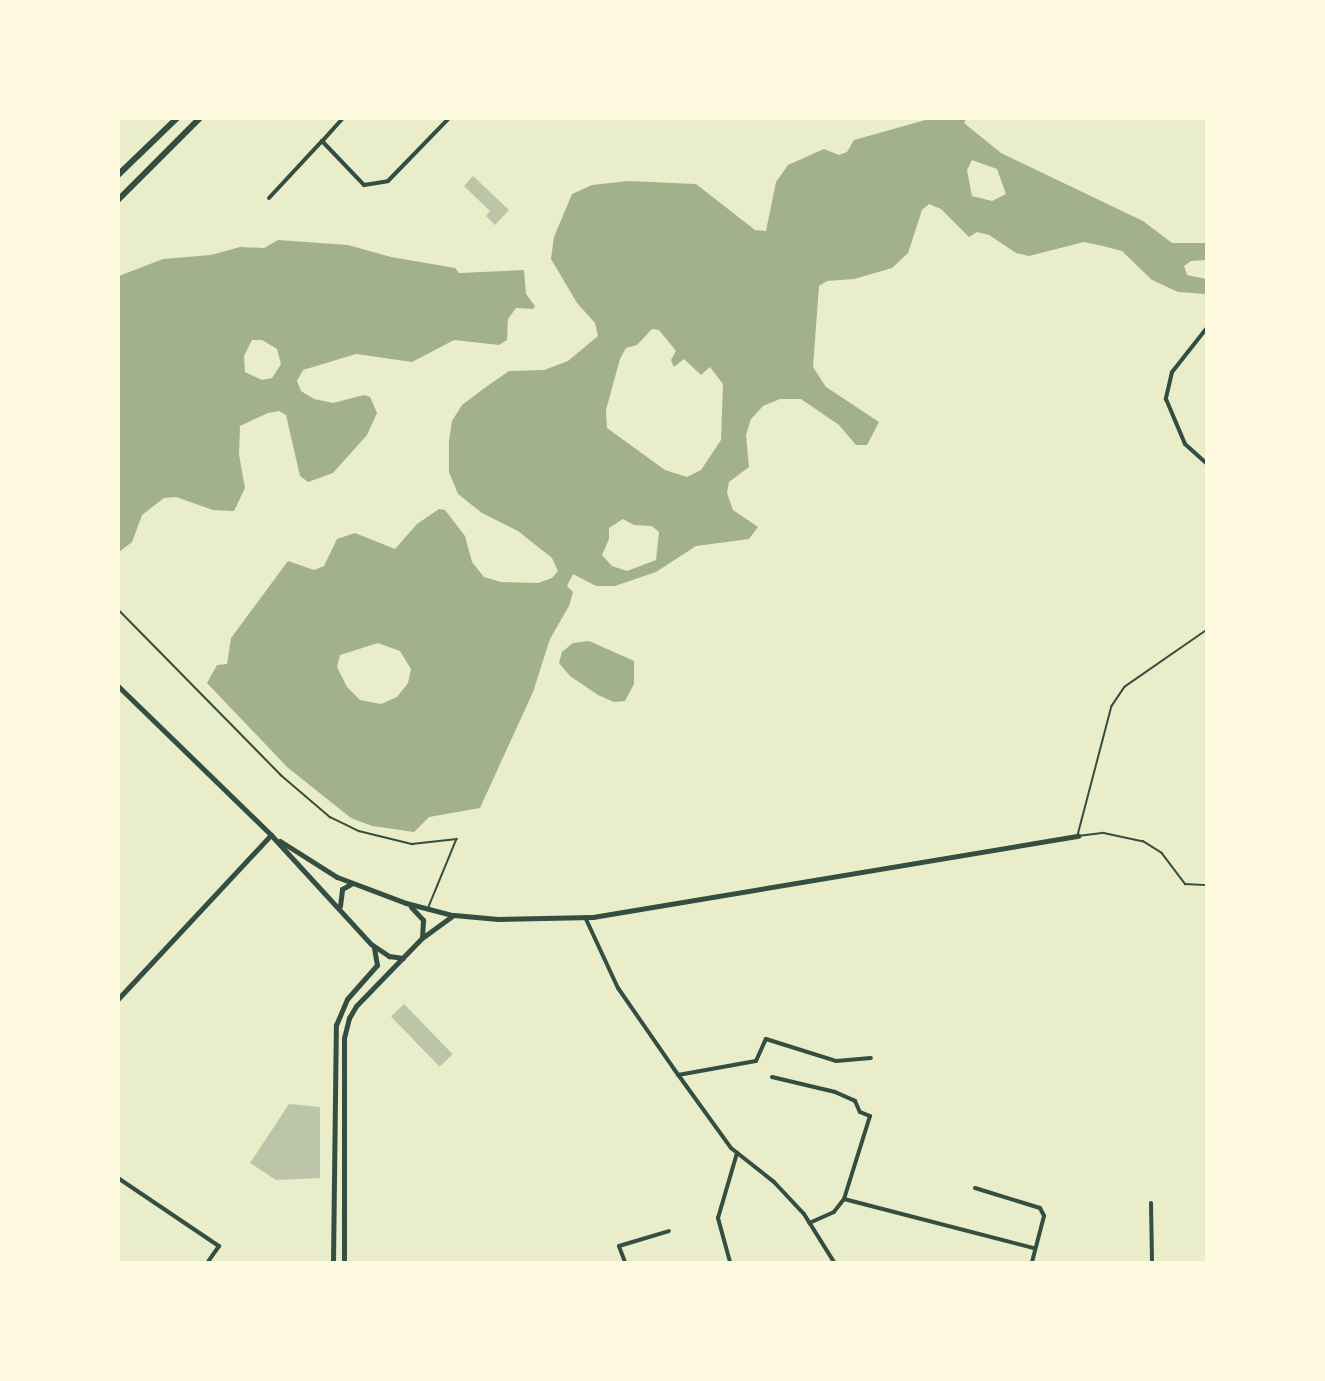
<!DOCTYPE html>
<style>
body{margin:0}
#map{position:relative;width:1325px;height:1381px;overflow:hidden;background:#e9edc9;font-family:Inter,sans-serif}
div>[style]{position:absolute}
.water>*{inset:0;background:#a3b18a}
.building>*{inset:0;background:#bcc5a7;transform-origin:0 0}
.service>*{height:1.5px;margin:-0.75px;padding:0 0.75px;transform-origin:0.75px;border-radius:0.75px;background:#344e41}
.minor>*{height:4px;margin:-2px;padding:0 2px;transform-origin:2px;border-radius:2px;background:#344e41}
.tertiary>*{height:4.5px;margin:-2.25px;padding:0 2.25px;transform-origin:2.25px;border-radius:2.25px;background:#344e41}
.secondary>*{height:5px;margin:-2.5px;padding:0 2.5px;transform-origin:2.5px;border-radius:2.5px;background:#344e41}
.primary>*{height:6px;margin:-3px;padding:0 3px;transform-origin:3px;border-radius:3px;background:#344e41}
span{translate:-50% -50%;white-space:nowrap;text-align:center;line-height:1.15;-webkit-text-stroke:6px #fefae0;paint-order:stroke}
.frame{position:absolute;inset:0;border:120px solid #fefae0;pointer-events:none}
</style>
<div id="map">
<div class="water">
<div style="clip-path:polygon(evenodd,929px 119px,966px 119px,964px 123px,1001px 153px,1143px 221px,1172px 243px,1206px 243px,1206px 260px,1191px 261px,1184px 266px,1187px 275px,1206px 279px,1206px 294px,1178px 292px,1152px 280px,1122px 251px,1103px 246px,1084px 242px,1029px 256px,1016px 253px,989px 235px,977px 232px,969px 237px,941px 209px,929px 204px,922px 210px,908px 253px,892px 268px,854px 279px,827px 281px,819px 286px,813px 367px,826px 387px,879px 422px,867px 445px,856px 445px,839px 425px,801px 399px,780px 399px,763px 406px,751px 419px,746px 435px,749px 467px,729px 482px,727px 493px,733px 510px,758px 527px,749px 539px,696px 546px,656px 572px,615px 586px,596px 586px,573px 574px,567px 586px,573px 592px,569px 606px,550px 639px,533px 692px,480px 808px,429px 817px,414px 832px,372px 826px,351px 818px,287px 767px,207px 683px,217px 665px,227px 664px,231px 638px,288px 561px,314px 570px,324px 566px,337px 539px,355px 533px,395px 549px,417px 524px,439px 509px,445px 510px,465px 536px,472px 562px,484px 577px,501px 582px,538px 583px,552px 578px,558px 571px,552px 558px,518px 531px,482px 513px,458px 494px,449px 472px,449px 441px,452px 421px,462px 405px,486px 387px,509px 371px,544px 370px,568px 361px,598px 336px,595px 323px,577px 303px,551px 259px,554px 237px,572px 194px,592px 185px,628px 181px,696px 184px,755px 230px,766px 231px,776px 182px,788px 165px,824px 149px,839px 155px,847px 152px,854px 140px,929px 119px,972px 160px,997px 169px,1006px 194px,992px 201px,972px 196px,967px 170px,972px 160px,929px 119px,652px 329px,659px 330px,676px 351px,671px 360px,674px 367px,684px 359px,701px 375px,710px 367px,723px 384px,721px 440px,701px 470px,687px 477px,665px 470px,607px 428px,606px 410px,620px 359px,626px 348px,637px 345px,652px 329px,929px 119px,623px 519px,634px 525px,652px 526px,659px 532px,656px 560px,627px 571px,612px 566px,602px 555px,609px 539px,609px 528px,623px 519px,929px 119px,378px 643px,400px 651px,411px 669px,408px 683px,397px 697px,381px 704px,360px 700px,347px 687px,337px 667px,340px 655px,378px 643px)"></div>
<div style="clip-path:polygon(evenodd,278px 240px,348px 245px,391px 257px,455px 268px,459px 273px,524px 270px,526px 294px,535px 306px,533px 309px,516px 308px,508px 319px,507px 340px,499px 345px,454px 340px,412px 362px,356px 354px,303px 370px,297px 381px,301px 391px,314px 399px,333px 403px,364px 395px,370px 397px,377px 413px,367px 435px,333px 473px,308px 482px,300px 476px,286px 415px,279px 411px,268px 413px,240px 426px,239px 455px,245px 488px,234px 511px,213px 510px,176px 497px,164px 498px,142px 515px,132px 542px,119px 552px,119px 276px,163px 259px,211px 255px,240px 247px,264px 248px,278px 240px,252px 340px,262px 340px,277px 349px,281px 364px,272px 378px,262px 380px,245px 372px,244px 356px,252px 340px)"></div>
<div style="clip-path:polygon(589px 641px,634px 661px,634px 684px,625px 701px,614px 702px,598px 695px,570px 676px,559px 663px,562px 652px,573px 643px)"></div>
</div>
<div class="building">
<div style="clip-path:polygon(473px 176px,509px 210px,495px 225px,486px 216px,490px 211px,464px 186px)"></div>
<div style="left:404px;top:1004px;width:70px;height:18px;rotate:46deg"></div>
<div style="clip-path:polygon(289px 1104px,320px 1107px,320px 1178px,276px 1180px,250px 1163px)"></div>
</div>
<div class="service">
<div style="left:118px;top:609px;width:233px;rotate:45.5deg"></div>
<div style="left:281px;top:775px;width:65px;rotate:40.6deg"></div>
<div style="left:330px;top:817px;width:32px;rotate:26deg"></div>
<div style="left:359px;top:831px;width:55px;rotate:13.8deg"></div>
<div style="left:412px;top:844px;width:45px;rotate:-6.3deg"></div>
<div style="left:457px;top:839px;width:74px;rotate:112.4deg"></div>
<div style="left:1206px;top:631px;width:98px;rotate:145.3deg"></div>
<div style="left:1125px;top:687px;width:23px;rotate:124deg"></div>
<div style="left:1112px;top:706px;width:134px;rotate:104.7deg"></div>
<div style="left:1078px;top:836px;width:26px;rotate:-7deg"></div>
<div style="left:1104px;top:833px;width:40px;rotate:12deg"></div>
<div style="left:1143px;top:841px;width:22px;rotate:32deg"></div>
<div style="left:1162px;top:853px;width:39px;rotate:53deg"></div>
<div style="left:1185px;top:884px;width:21px;rotate:3deg"></div>
</div>
<div class="minor">
<div style="left:343px;top:118px;width:31px;rotate:132deg"></div>
<div style="left:322px;top:141px;width:61px;rotate:46.3deg"></div>
<div style="left:364px;top:185px;width:24px;rotate:-9deg"></div>
<div style="left:388px;top:181px;width:88px;rotate:-45.9deg"></div>
<div style="left:269px;top:198px;width:78px;rotate:-47.1deg"></div>
<div style="left:1206px;top:329px;width:55px;rotate:128.3deg"></div>
<div style="left:1172px;top:372px;width:28px;rotate:103deg"></div>
<div style="left:1166px;top:399px;width:49px;rotate:67.1deg"></div>
<div style="left:1185px;top:444px;width:28px;rotate:42deg"></div>
<div style="left:585px;top:917px;width:78px;rotate:65.1deg"></div>
<div style="left:618px;top:988px;width:98px;rotate:55.3deg"></div>
<div style="left:674px;top:1069px;width:97px;rotate:54.2deg"></div>
<div style="left:731px;top:1148px;width:55px;rotate:38.3deg"></div>
<div style="left:774px;top:1182px;width:44px;rotate:46.8deg"></div>
<div style="left:804px;top:1214px;width:57px;rotate:58deg"></div>
<div style="left:678px;top:1075px;width:79px;rotate:-10.2deg"></div>
<div style="left:756px;top:1061px;width:24px;rotate:-66deg"></div>
<div style="left:766px;top:1039px;width:73px;rotate:17.4deg"></div>
<div style="left:836px;top:1061px;width:35px;rotate:-5deg"></div>
<div style="left:772px;top:1077px;width:65px;rotate:13.4deg"></div>
<div style="left:835px;top:1092px;width:22px;rotate:24deg"></div>
<div style="left:855px;top:1101px;width:12px;rotate:66deg"></div>
<div style="left:860px;top:1112px;width:11px;rotate:22deg"></div>
<div style="left:870px;top:1116px;width:87px;rotate:107.4deg"></div>
<div style="left:844px;top:1199px;width:16px;rotate:128deg"></div>
<div style="left:834px;top:1212px;width:27px;rotate:156deg"></div>
<div style="left:118px;top:1178px;width:122px;rotate:34deg"></div>
<div style="left:219px;top:1246px;width:19px;rotate:125deg"></div>
<div style="left:975px;top:1188px;width:68px;rotate:17.1deg"></div>
<div style="left:1040px;top:1208px;width:9px;rotate:63deg"></div>
<div style="left:1044px;top:1216px;width:48px;rotate:104.6deg"></div>
<div style="left:844px;top:1199px;width:196px;rotate:14.5deg"></div>
<div style="left:1151px;top:1203px;width:59px;rotate:89deg"></div>
<div style="left:625px;top:1262px;width:17px;rotate:-111deg"></div>
<div style="left:619px;top:1246px;width:52px;rotate:-16.7deg"></div>
<div style="left:730px;top:1262px;width:46px;rotate:-105.3deg"></div>
<div style="left:718px;top:1218px;width:68px;rotate:-73.7deg"></div>
</div>
<div class="tertiary">
<div style="left:454px;top:915px;width:44px;rotate:5.2deg"></div>
<div style="left:498px;top:919px;width:95px;rotate:-1.2deg"></div>
<div style="left:593px;top:917px;width:492px;rotate:-9.5deg"></div>
<div style="left:118px;top:999px;width:224px;rotate:-47deg"></div>
</div>
<div class="secondary">
<div style="left:118px;top:686px;width:214px;rotate:44.2deg"></div>
<div style="left:271px;top:835px;width:148px;rotate:47.5deg"></div>
<div style="left:371px;top:944px;width:22px;rotate:34deg"></div>
<div style="left:389px;top:956px;width:14px;rotate:8deg"></div>
<div style="left:280px;top:841px;width:67px;rotate:32.3deg"></div>
<div style="left:337px;top:877px;width:74px;rotate:20.6deg"></div>
<div style="left:406px;top:903px;width:48px;rotate:14.6deg"></div>
<div style="left:340px;top:906px;width:17px;rotate:-83deg"></div>
<div style="left:342px;top:889px;width:10px;rotate:-29deg"></div>
<div style="left:411px;top:907px;width:18px;rotate:47deg"></div>
<div style="left:423px;top:920px;width:17px;rotate:93deg"></div>
<div style="left:333px;top:1262px;width:237px;rotate:-89.3deg"></div>
<div style="left:336px;top:1025px;width:28px;rotate:-67deg"></div>
<div style="left:347px;top:999px;width:45px;rotate:-48.6deg"></div>
<div style="left:377px;top:965px;width:17px;rotate:-100deg"></div>
<div style="left:344px;top:1262px;width:224px;rotate:-90deg"></div>
<div style="left:344px;top:1038px;width:21px;rotate:-76deg"></div>
<div style="left:349px;top:1018px;width:14px;rotate:-60deg"></div>
<div style="left:356px;top:1006px;width:95px;rotate:-45.9deg"></div>
<div style="left:422px;top:938px;width:39px;rotate:-36deg"></div>
</div>
<div class="primary">
<div style="left:118px;top:175px;width:82px;rotate:-44deg"></div>
<div style="left:118px;top:200px;width:116px;rotate:-45deg"></div>
</div>
<div class="frame"></div>
</div>
